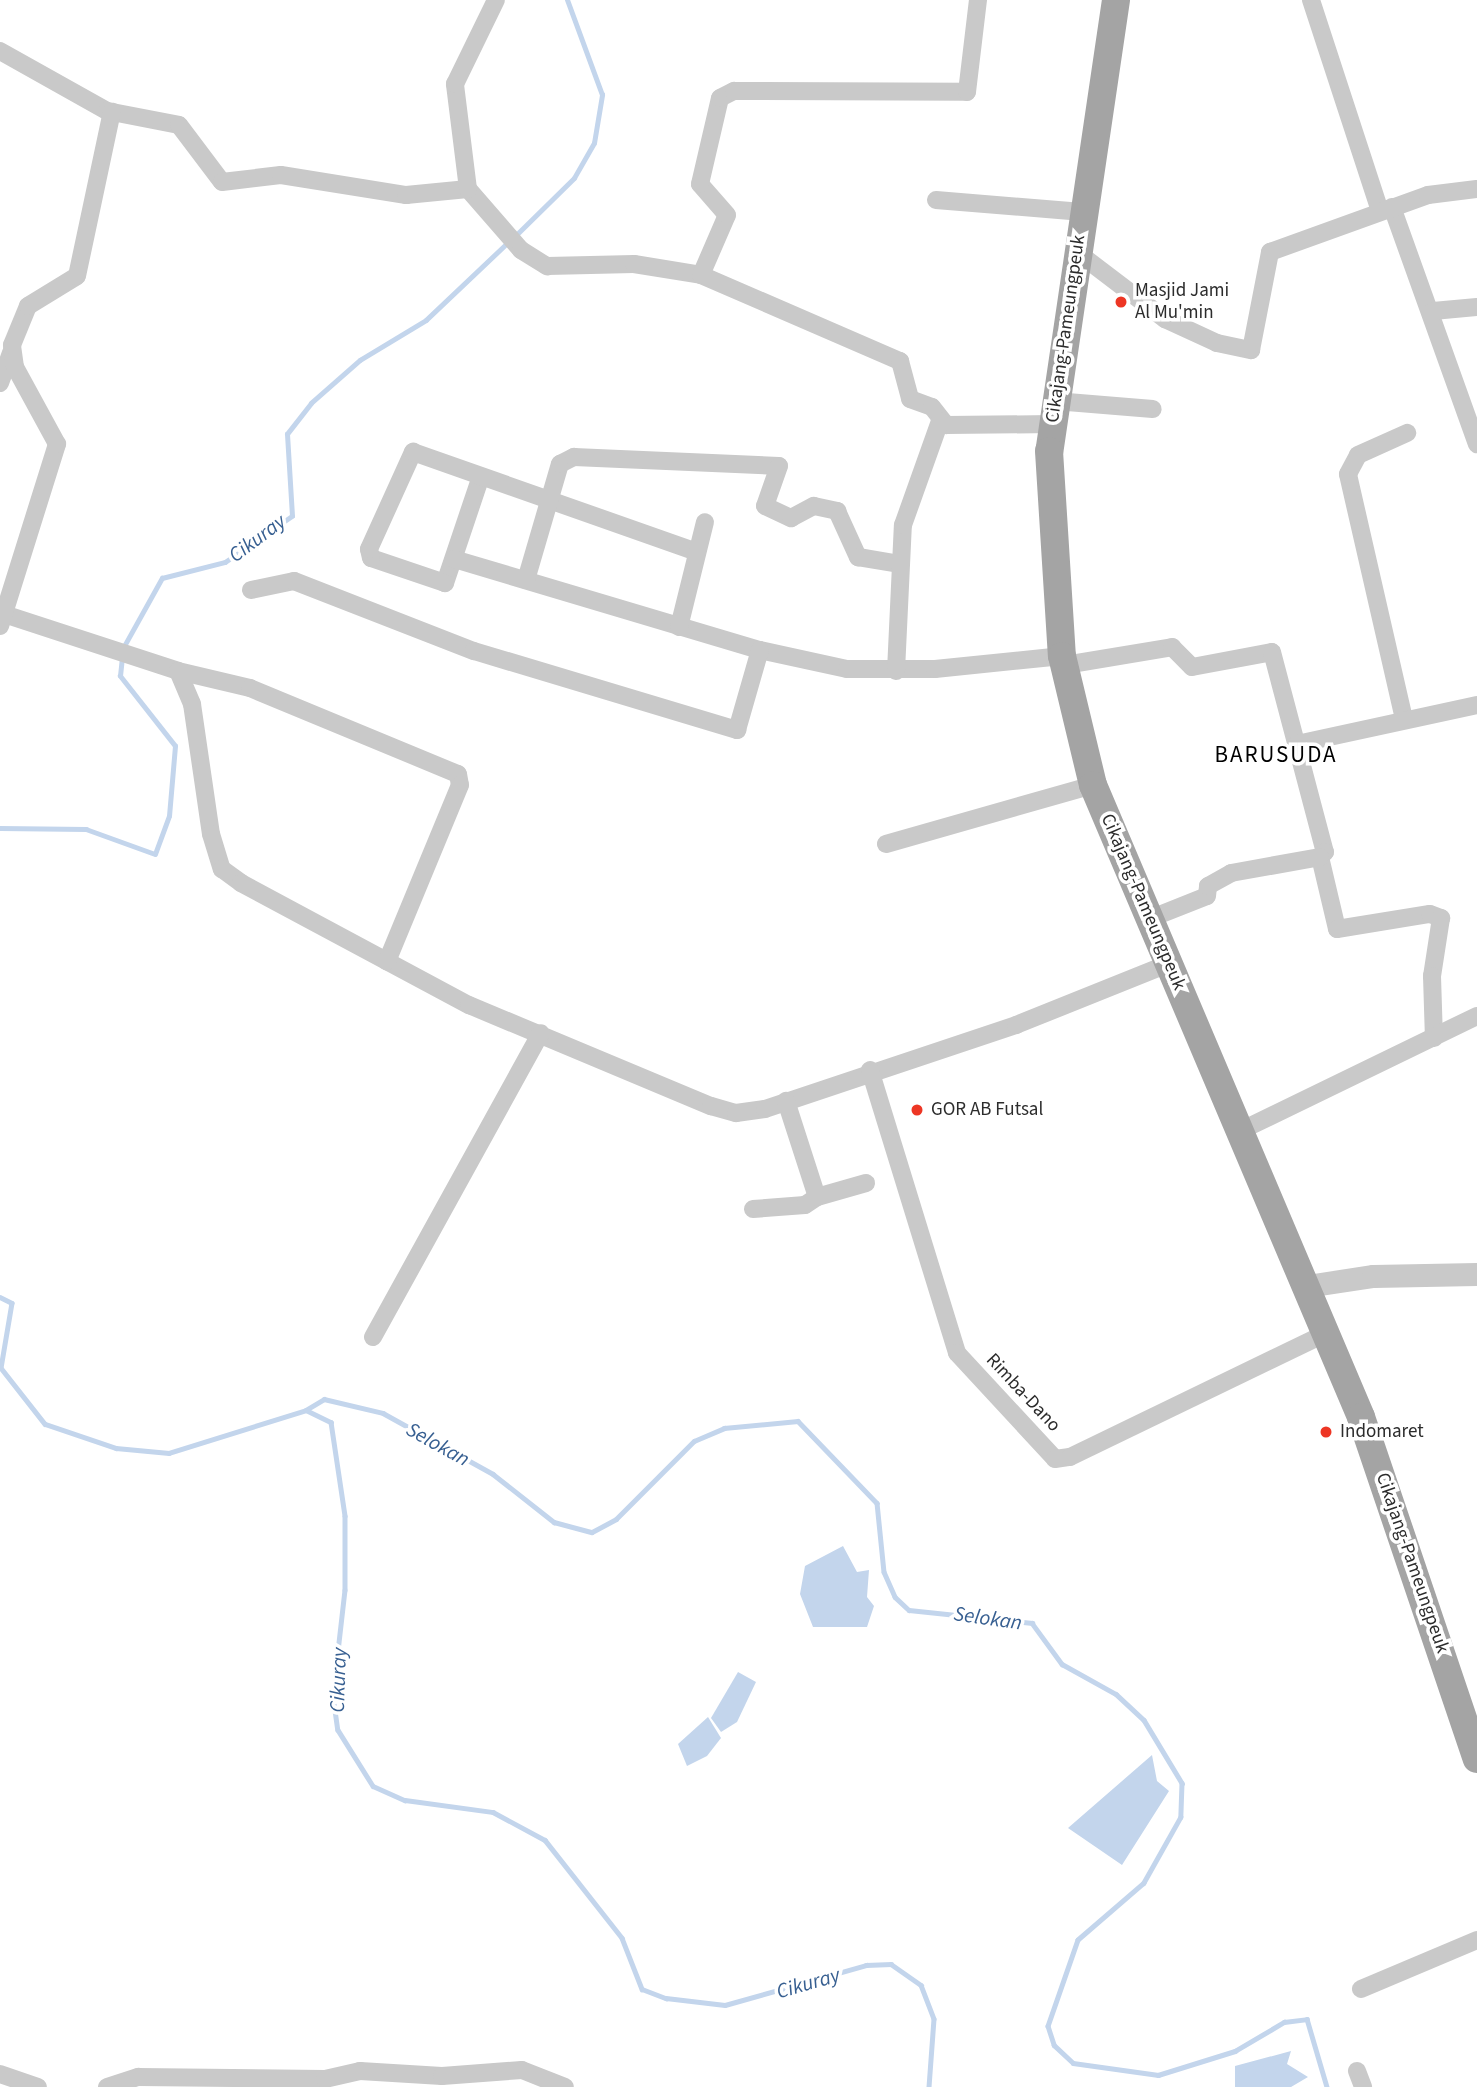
<!DOCTYPE html>
<style>
body{margin:0}
#map{position:relative;width:1477px;height:2087px;overflow:hidden;background:#fff;font-family:"Source Sans 3",sans-serif}
div>[style]{position:absolute}
.water>*{inset:0;background:#c3d5ec}
.stream>*{height:4.5px;margin:-2.25px;padding:0 2.25px;transform-origin:2.25px;border-radius:2.25px;background:#c3d5ec}
.minor>*{height:18px;margin:-9px;padding:0 9px;transform-origin:9px;border-radius:9px;background:#c9c9c9}
.tertiary>*{height:23px;margin:-11.5px;padding:0 11.5px;transform-origin:11.5px;border-radius:11.5px;background:#c9c9c9}
.primary>*{height:28px;margin:-14px;padding:0 14px;transform-origin:14px;border-radius:14px;background:#a4a4a4}
.dots>*{width:19px;height:19px;translate:-50% -50%;box-sizing:border-box;border:4px solid #fff;border-radius:50%}
span{translate:-50% -50%;white-space:nowrap;text-align:center;line-height:1.15;-webkit-text-stroke:7px #fff;paint-order:stroke}
.poi-label{font-size:19px;color:#2c2c2c}
.left{translate:0 -50%;text-align:left}
.street-label{font-size:19px;color:#2c2c2c}
.water-label{font-size:21px;color:#375f91;font-style:italic}
.quarter-label{font-size:23px;color:#000;letter-spacing:2px}
</style>
<div id="map">
<div class="water">
<div style="clip-path:polygon(843px 1546px,857px 1572px,869px 1570px,867px 1597px,874px 1606px,867px 1627px,813px 1627px,800px 1594px,805px 1566px)"></div>
<div style="clip-path:polygon(738px 1672px,756px 1682px,737px 1722px,721px 1732px,711px 1718px)"></div>
<div style="clip-path:polygon(708px 1717px,721px 1738px,707px 1756px,687px 1766px,678px 1744px)"></div>
<div style="clip-path:polygon(1152px 1755px,1157px 1781px,1169px 1791px,1122px 1865px,1068px 1828px)"></div>
<div style="clip-path:polygon(1291px 2051px,1287px 2064px,1308px 2077px,1291px 2087px,1235px 2087px,1235px 2066px)"></div>
</div>
<div class="stream">
<div style="left:514px;top:237px;width:84px;rotate:-44.5deg"></div>
<div style="left:574px;top:178px;width:40px;rotate:-60.3deg"></div>
<div style="left:594px;top:143px;width:49px;rotate:-80.5deg"></div>
<div style="left:602px;top:95px;width:101px;rotate:-110.2deg"></div>
<div style="left:123px;top:648px;width:80px;rotate:-60.9deg"></div>
<div style="left:162px;top:578px;width:65px;rotate:-14.3deg"></div>
<div style="left:225px;top:562px;width:81px;rotate:-34.5deg"></div>
<div style="left:292px;top:516px;width:82px;rotate:-93.5deg"></div>
<div style="left:287px;top:434px;width:39px;rotate:-52deg"></div>
<div style="left:311px;top:403px;width:65px;rotate:-41.3deg"></div>
<div style="left:360px;top:360px;width:77px;rotate:-31.2deg"></div>
<div style="left:426px;top:320px;width:112px;rotate:-43.5deg"></div>
<div style="left:0;top:828px;width:86px;rotate:0.7deg"></div>
<div style="left:86px;top:829px;width:73px;rotate:19.9deg"></div>
<div style="left:155px;top:854px;width:40px;rotate:-69.8deg"></div>
<div style="left:169px;top:816px;width:70px;rotate:-85.1deg"></div>
<div style="left:175px;top:746px;width:89px;rotate:-128.2deg"></div>
<div style="left:120px;top:676px;width:20px;rotate:-84deg"></div>
<div style="left:0;top:1297px;width:13px;rotate:27deg"></div>
<div style="left:12px;top:1303px;width:66px;rotate:99.6deg"></div>
<div style="left:1px;top:1368px;width:71px;rotate:51.8deg"></div>
<div style="left:45px;top:1424px;width:75px;rotate:18.7deg"></div>
<div style="left:116px;top:1448px;width:53px;rotate:5.4deg"></div>
<div style="left:169px;top:1453px;width:144px;rotate:-17.4deg"></div>
<div style="left:306px;top:1410px;width:28px;rotate:26deg"></div>
<div style="left:331px;top:1422px;width:95px;rotate:81.5deg"></div>
<div style="left:345px;top:1516px;width:74px;rotate:90deg"></div>
<div style="left:345px;top:1590px;width:107px;rotate:96.5deg"></div>
<div style="left:333px;top:1696px;width:34px;rotate:82deg"></div>
<div style="left:338px;top:1730px;width:66px;rotate:58deg"></div>
<div style="left:373px;top:1786px;width:35px;rotate:24deg"></div>
<div style="left:405px;top:1800px;width:89px;rotate:7.8deg"></div>
<div style="left:493px;top:1812px;width:59px;rotate:28.3deg"></div>
<div style="left:545px;top:1840px;width:125px;rotate:51.8deg"></div>
<div style="left:622px;top:1938px;width:55px;rotate:68.6deg"></div>
<div style="left:642px;top:1989px;width:26px;rotate:21deg"></div>
<div style="left:666px;top:1998px;width:59px;rotate:6.8deg"></div>
<div style="left:725px;top:2005px;width:147px;rotate:-15.8deg"></div>
<div style="left:866px;top:1965px;width:25px;rotate:-2deg"></div>
<div style="left:891px;top:1964px;width:37px;rotate:35deg"></div>
<div style="left:921px;top:1985px;width:36px;rotate:69deg"></div>
<div style="left:934px;top:2019px;width:68px;rotate:94.2deg"></div>
<div style="left:306px;top:1410px;width:21px;rotate:-31deg"></div>
<div style="left:324px;top:1399px;width:61px;rotate:13.3deg"></div>
<div style="left:383px;top:1413px;width:126px;rotate:29deg"></div>
<div style="left:493px;top:1474px;width:78px;rotate:38.2deg"></div>
<div style="left:554px;top:1522px;width:39px;rotate:15deg"></div>
<div style="left:592px;top:1532px;width:27px;rotate:-28deg"></div>
<div style="left:616px;top:1519px;width:110px;rotate:-45deg"></div>
<div style="left:694px;top:1441px;width:33px;rotate:-23deg"></div>
<div style="left:724px;top:1428px;width:74px;rotate:-5.4deg"></div>
<div style="left:798px;top:1421px;width:114px;rotate:46.1deg"></div>
<div style="left:877px;top:1503px;width:69px;rotate:84.2deg"></div>
<div style="left:884px;top:1572px;width:27px;rotate:66deg"></div>
<div style="left:895px;top:1597px;width:19px;rotate:43deg"></div>
<div style="left:909px;top:1610px;width:124px;rotate:6deg"></div>
<div style="left:1032px;top:1623px;width:51px;rotate:53.8deg"></div>
<div style="left:1062px;top:1664px;width:62px;rotate:29.1deg"></div>
<div style="left:1116px;top:1694px;width:38px;rotate:43deg"></div>
<div style="left:1144px;top:1720px;width:74px;rotate:58.9deg"></div>
<div style="left:1182px;top:1783px;width:34px;rotate:92deg"></div>
<div style="left:1181px;top:1817px;width:76px;rotate:119.3deg"></div>
<div style="left:1144px;top:1883px;width:87px;rotate:139.2deg"></div>
<div style="left:1078px;top:1940px;width:91px;rotate:109.2deg"></div>
<div style="left:1048px;top:2026px;width:20px;rotate:72deg"></div>
<div style="left:1054px;top:2045px;width:26px;rotate:43deg"></div>
<div style="left:1073px;top:2063px;width:86px;rotate:8deg"></div>
<div style="left:1158px;top:2075px;width:81px;rotate:-17.3deg"></div>
<div style="left:1235px;top:2051px;width:57px;rotate:-30.6deg"></div>
<div style="left:1284px;top:2022px;width:23px;rotate:-7deg"></div>
<div style="left:1307px;top:2019px;width:71px;rotate:73.6deg"></div>
</div>
<div class="minor">
<div style="left:1311px;top:0;width:222px;rotate:71.9deg"></div>
<div style="left:0;top:51px;width:123px;rotate:29.3deg"></div>
<div style="left:107px;top:111px;width:73px;rotate:11deg"></div>
<div style="left:179px;top:125px;width:71px;rotate:53deg"></div>
<div style="left:222px;top:182px;width:59px;rotate:-6.8deg"></div>
<div style="left:281px;top:175px;width:127px;rotate:9.1deg"></div>
<div style="left:406px;top:195px;width:62px;rotate:-5.5deg"></div>
<div style="left:468px;top:189px;width:81px;rotate:49deg"></div>
<div style="left:521px;top:250px;width:31px;rotate:32deg"></div>
<div style="left:547px;top:266px;width:87px;rotate:-1.3deg"></div>
<div style="left:634px;top:264px;width:68px;rotate:9.3deg"></div>
<div style="left:701px;top:275px;width:217px;rotate:23.4deg"></div>
<div style="left:900px;top:361px;width:39px;rotate:75deg"></div>
<div style="left:910px;top:399px;width:23px;rotate:20deg"></div>
<div style="left:932px;top:407px;width:23px;rotate:52deg"></div>
<div style="left:946px;top:425px;width:106px;rotate:-0.5deg"></div>
<div style="left:468px;top:189px;width:106px;rotate:-97.1deg"></div>
<div style="left:455px;top:84px;width:93px;rotate:-64deg"></div>
<div style="left:936px;top:200px;width:147px;rotate:4.7deg"></div>
<div style="left:1392px;top:207px;width:252px;rotate:70.3deg"></div>
<div style="left:1077px;top:252px;width:111px;rotate:37.3deg"></div>
<div style="left:1165px;top:319px;width:57px;rotate:24.8deg"></div>
<div style="left:1217px;top:343px;width:35px;rotate:12deg"></div>
<div style="left:1251px;top:350px;width:100px;rotate:-79deg"></div>
<div style="left:1270px;top:252px;width:168px;rotate:-19.8deg"></div>
<div style="left:1428px;top:195px;width:49px;rotate:-7deg"></div>
<div style="left:701px;top:275px;width:65px;rotate:-66.6deg"></div>
<div style="left:727px;top:215px;width:41px;rotate:-131.1deg"></div>
<div style="left:700px;top:184px;width:88px;rotate:-76.9deg"></div>
<div style="left:720px;top:98px;width:16px;rotate:-27deg"></div>
<div style="left:734px;top:91px;width:233px;rotate:0.2deg"></div>
<div style="left:967px;top:92px;width:93px;rotate:-83.2deg"></div>
<div style="left:1433px;top:311px;width:44px;rotate:-5.2deg"></div>
<div style="left:0;top:383px;width:32px;rotate:-70deg"></div>
<div style="left:1055px;top:401px;width:98px;rotate:4.7deg"></div>
<div style="left:480px;top:479px;width:110px;rotate:108.6deg"></div>
<div style="left:445px;top:583px;width:78px;rotate:-161.3deg"></div>
<div style="left:371px;top:558px;width:9px;rotate:-103deg"></div>
<div style="left:369px;top:549px;width:107px;rotate:-65.6deg"></div>
<div style="left:413px;top:452px;width:301px;rotate:19.4deg"></div>
<div style="left:454px;top:559px;width:319px;rotate:16.6deg"></div>
<div style="left:760px;top:650px;width:89px;rotate:12.3deg"></div>
<div style="left:847px;top:669px;width:88px"></div>
<div style="left:935px;top:669px;width:128px;rotate:-5.8deg"></div>
<div style="left:526px;top:580px;width:121px;rotate:-73.7deg"></div>
<div style="left:560px;top:464px;width:16px;rotate:-27deg"></div>
<div style="left:574px;top:457px;width:205px;rotate:2.5deg"></div>
<div style="left:779px;top:466px;width:42px;rotate:109.3deg"></div>
<div style="left:765px;top:506px;width:29px;rotate:25deg"></div>
<div style="left:791px;top:518px;width:26px;rotate:-28deg"></div>
<div style="left:814px;top:506px;width:24px;rotate:12deg"></div>
<div style="left:837px;top:511px;width:51px;rotate:65.5deg"></div>
<div style="left:858px;top:557px;width:43px;rotate:9.5deg"></div>
<div style="left:251px;top:590px;width:44px;rotate:-11.8deg"></div>
<div style="left:294px;top:581px;width:193px;rotate:21.3deg"></div>
<div style="left:474px;top:651px;width:275px;rotate:16.7deg"></div>
<div style="left:737px;top:730px;width:83px;rotate:-74deg"></div>
<div style="left:7px;top:615px;width:180px;rotate:18.1deg"></div>
<div style="left:178px;top:671px;width:36px;rotate:67deg"></div>
<div style="left:192px;top:704px;width:131px;rotate:81.7deg"></div>
<div style="left:211px;top:834px;width:37px;rotate:73deg"></div>
<div style="left:222px;top:869px;width:24px;rotate:36deg"></div>
<div style="left:241px;top:883px;width:259px;rotate:28.2deg"></div>
<div style="left:469px;top:1005px;width:262px;rotate:22.7deg"></div>
<div style="left:711px;top:1106px;width:26px;rotate:16deg"></div>
<div style="left:736px;top:1113px;width:29px;rotate:-8deg"></div>
<div style="left:765px;top:1109px;width:265px;rotate:-18.5deg"></div>
<div style="left:1016px;top:1025px;width:164px;rotate:-21.9deg"></div>
<div style="left:0;top:626px;width:191px;rotate:-72.6deg"></div>
<div style="left:57px;top:444px;width:88px;rotate:-118.6deg"></div>
<div style="left:15px;top:367px;width:22px;rotate:-98deg"></div>
<div style="left:12px;top:345px;width:42px;rotate:-67.7deg"></div>
<div style="left:28px;top:306px;width:57px;rotate:-31.5deg"></div>
<div style="left:77px;top:276px;width:168px;rotate:-78deg"></div>
<div style="left:679px;top:627px;width:108px;rotate:-76.1deg"></div>
<div style="left:1065px;top:665px;width:109px;rotate:-9.5deg"></div>
<div style="left:1172px;top:647px;width:28px;rotate:45deg"></div>
<div style="left:1192px;top:667px;width:81px;rotate:-10.6deg"></div>
<div style="left:1272px;top:652px;width:207px;rotate:75.2deg"></div>
<div style="left:1325px;top:852px;width:7px;rotate:135deg"></div>
<div style="left:1320px;top:857px;width:74px;rotate:76.7deg"></div>
<div style="left:1337px;top:929px;width:94px;rotate:-9.2deg"></div>
<div style="left:1430px;top:914px;width:12px;rotate:20deg"></div>
<div style="left:1441px;top:918px;width:59px;rotate:98.8deg"></div>
<div style="left:1432px;top:976px;width:62px;rotate:88.2deg"></div>
<div style="left:178px;top:671px;width:74px;rotate:13.3deg"></div>
<div style="left:250px;top:688px;width:225px;rotate:22.5deg"></div>
<div style="left:458px;top:774px;width:11px;rotate:80deg"></div>
<div style="left:460px;top:785px;width:191px;rotate:112.5deg"></div>
<div style="left:896px;top:671px;width:146px;rotate:-87.3deg"></div>
<div style="left:903px;top:525px;width:110px;rotate:-70.4deg"></div>
<div style="left:1404px;top:719px;width:251px;rotate:-102.9deg"></div>
<div style="left:1348px;top:474px;width:21px;rotate:-62deg"></div>
<div style="left:1358px;top:455px;width:54px;rotate:-24.2deg"></div>
<div style="left:1297px;top:744px;width:184px;rotate:-12.2deg"></div>
<div style="left:886px;top:844px;width:215px;rotate:-15.9deg"></div>
<div style="left:1149px;top:919px;width:62px;rotate:-21.6deg"></div>
<div style="left:1207px;top:896px;width:10px;rotate:-84deg"></div>
<div style="left:1208px;top:886px;width:26px;rotate:-29deg"></div>
<div style="left:1231px;top:873px;width:90px;rotate:-10.2deg"></div>
<div style="left:870px;top:1070px;width:296px;rotate:72.9deg"></div>
<div style="left:957px;top:1353px;width:144px;rotate:47.2deg"></div>
<div style="left:1055px;top:1459px;width:15px;rotate:-8deg"></div>
<div style="left:1070px;top:1457px;width:284px;rotate:-25.8deg"></div>
<div style="left:1242px;top:1130px;width:261px;rotate:-25.9deg"></div>
<div style="left:817px;top:1197px;width:51px;rotate:-15.9deg"></div>
<div style="left:753px;top:1209px;width:52px;rotate:-4.4deg"></div>
<div style="left:805px;top:1205px;width:14px;rotate:-34deg"></div>
<div style="left:817px;top:1197px;width:101px;rotate:-107.9deg"></div>
<div style="left:373px;top:1337px;width:347px;rotate:-61.1deg"></div>
<div style="left:1361px;top:1989px;width:126px;rotate:-22.9deg"></div>
<div style="left:1357px;top:2071px;width:17px;rotate:69deg"></div>
<div style="left:0;top:2074px;width:40px;rotate:18.9deg"></div>
<div style="left:107px;top:2087px;width:33px;rotate:-18deg"></div>
<div style="left:138px;top:2077px;width:187px;rotate:0.6deg"></div>
<div style="left:325px;top:2079px;width:36px;rotate:-13deg"></div>
<div style="left:360px;top:2071px;width:82px;rotate:3.5deg"></div>
<div style="left:442px;top:2076px;width:80px;rotate:-4.3deg"></div>
<div style="left:522px;top:2070px;width:46px;rotate:21.6deg"></div>
</div>
<div class="tertiary">
<div style="left:1307px;top:1286px;width:67px;rotate:-8.6deg"></div>
<div style="left:1373px;top:1276px;width:104px;rotate:-1.1deg"></div>
</div>
<div class="primary">
<div style="left:1116px;top:0;width:456px;rotate:98.4deg"></div>
<div style="left:1049px;top:451px;width:205px;rotate:86.4deg"></div>
<div style="left:1062px;top:656px;width:133px;rotate:76.5deg"></div>
<div style="left:1093px;top:785px;width:686px;rotate:67.02deg"></div>
<div style="left:1361px;top:1417px;width:361px;rotate:71.3deg"></div>
</div>
<div class="dots">
<div style="left:1121px;top:302px;background:#ed3624"></div>
<div style="left:917px;top:1110px;background:#ed3624"></div>
<div style="left:1326px;top:1432px;background:#ed3624"></div>
</div>
<div class="poi-label">
<span class="left" style="left:1135px;top:302px">Masjid Jami<br>Al Mu'min</span>
<span class="left" style="left:931px;top:1110px">GOR AB Futsal</span>
<span class="left" style="left:1340px;top:1432px">Indomaret</span>
</div>
<div class="street-label">
<span style="left:1066px;top:329px;rotate:-82deg">Cikajang-Pameungpeuk</span>
<span style="left:1143px;top:902px;rotate:67deg">Cikajang-Pameungpeuk</span>
<span style="left:1023px;top:1393px;rotate:47deg">Rimba-Dano</span>
<span style="left:1412px;top:1563px;rotate:71deg">Cikajang-Pameungpeuk</span>
</div>
<div class="water-label">
<span style="left:257px;top:538px;rotate:-37deg">Cikuray</span>
<span style="left:438px;top:1444px;rotate:29deg">Selokan</span>
<span style="left:988px;top:1618px;rotate:8deg">Selokan</span>
<span style="left:338px;top:1680px;rotate:-88deg">Cikuray</span>
<span style="left:808px;top:1983px;rotate:-16deg">Cikuray</span>
</div>
<div class="quarter-label">
<span style="left:1276px;top:755px">BARUSUDA</span>
</div>
</div>
